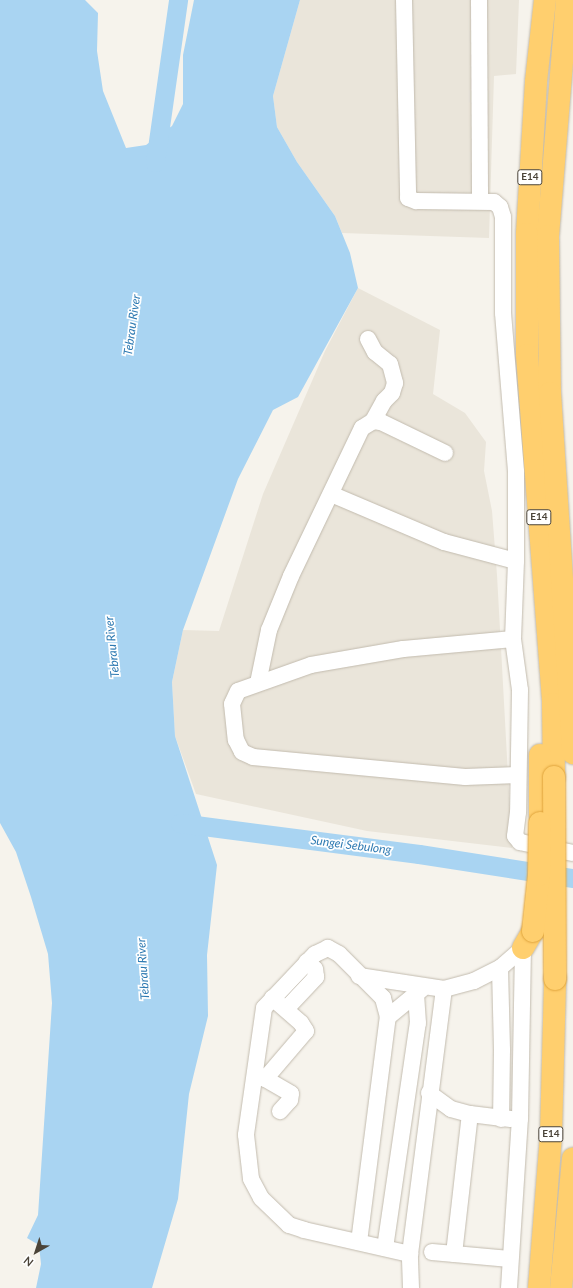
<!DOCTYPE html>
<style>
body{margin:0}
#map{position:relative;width:573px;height:1288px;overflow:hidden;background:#f6f3ec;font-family:Lato,sans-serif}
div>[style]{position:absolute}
.residential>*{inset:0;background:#eae5da}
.water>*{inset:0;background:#a9d4f2}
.river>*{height:19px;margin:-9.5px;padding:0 9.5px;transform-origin:9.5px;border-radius:9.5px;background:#a9d4f2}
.roads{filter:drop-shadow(0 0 1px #c2bbae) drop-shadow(0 0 1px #c2bbae)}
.minor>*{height:16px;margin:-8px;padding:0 8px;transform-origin:8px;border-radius:8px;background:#fff}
.highway>*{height:22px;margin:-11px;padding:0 11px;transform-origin:11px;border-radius:11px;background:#ffcf6e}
.bridges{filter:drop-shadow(0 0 1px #e0a43c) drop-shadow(0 0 1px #e0a43c)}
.highway-bridge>*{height:22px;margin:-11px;padding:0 11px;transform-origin:11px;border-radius:11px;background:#ffcf6e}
span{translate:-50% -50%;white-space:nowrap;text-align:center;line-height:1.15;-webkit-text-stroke:3.5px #fff;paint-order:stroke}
.shield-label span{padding:1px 3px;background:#fff;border:1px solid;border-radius:3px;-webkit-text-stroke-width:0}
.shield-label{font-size:10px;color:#4b4439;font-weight:700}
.water-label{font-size:12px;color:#2e7ab2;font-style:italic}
.north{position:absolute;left:16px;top:1232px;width:40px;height:40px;-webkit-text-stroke:3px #fff;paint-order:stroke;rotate:219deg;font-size:11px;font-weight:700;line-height:16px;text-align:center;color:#4b4439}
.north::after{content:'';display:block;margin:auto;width:14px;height:18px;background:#4b4439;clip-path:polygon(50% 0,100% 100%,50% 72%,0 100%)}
</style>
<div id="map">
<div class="residential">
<div style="clip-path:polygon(300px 0,519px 0,516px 74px,494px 76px,489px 238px,342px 233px,335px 216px,297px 162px,277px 127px,273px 96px)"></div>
<div style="clip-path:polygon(358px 288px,440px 330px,433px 394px,465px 413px,486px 442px,484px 471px,492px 511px,497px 575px,512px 848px,367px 831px,196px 794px,175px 736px,172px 682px,183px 630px,219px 631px,263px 494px,325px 351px)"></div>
</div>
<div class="water">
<div style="clip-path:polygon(0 0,85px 0,98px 13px,97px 51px,103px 91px,126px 148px,146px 145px,172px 126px,183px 104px,183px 55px,194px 0,300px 0,273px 96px,277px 127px,297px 162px,335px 216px,350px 253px,358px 288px,298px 397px,273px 410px,238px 479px,183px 630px,172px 682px,175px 736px,217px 865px,207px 955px,208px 1016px,189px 1094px,178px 1199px,152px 1288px,36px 1288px,41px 1264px,39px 1245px,27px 1238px,38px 1215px,52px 1003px,48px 954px,31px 897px,16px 852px,0 823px)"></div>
</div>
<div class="river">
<div style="left:155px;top:162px;width:164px;rotate:-81.9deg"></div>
<div style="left:180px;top:823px;width:241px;rotate:7.4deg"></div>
<div style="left:419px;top:854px;width:156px;rotate:8.9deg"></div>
</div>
<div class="roads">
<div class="minor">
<div style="left:404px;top:0;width:198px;rotate:88.8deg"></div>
<div style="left:408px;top:198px;width:9px;rotate:21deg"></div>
<div style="left:416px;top:201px;width:78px;rotate:0.7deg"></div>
<div style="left:494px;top:202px;width:8px;rotate:40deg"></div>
<div style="left:500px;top:207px;width:10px;rotate:73deg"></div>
<div style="left:503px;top:217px;width:96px;rotate:90deg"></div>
<div style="left:503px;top:313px;width:160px;rotate:85.3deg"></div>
<div style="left:516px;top:472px;width:89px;rotate:90deg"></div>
<div style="left:516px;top:561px;width:78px;rotate:92.2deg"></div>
<div style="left:513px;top:639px;width:51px;rotate:82.2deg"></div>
<div style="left:520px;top:690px;width:122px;rotate:90.9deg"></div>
<div style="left:518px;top:812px;width:24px;rotate:97deg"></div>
<div style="left:515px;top:836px;width:8px;rotate:50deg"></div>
<div style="left:520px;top:842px;width:54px;rotate:11.7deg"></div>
<div style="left:479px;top:0;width:201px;rotate:89.7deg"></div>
<div style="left:368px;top:339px;width:15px;rotate:62deg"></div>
<div style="left:375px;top:352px;width:19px;rotate:39deg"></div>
<div style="left:390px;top:364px;width:20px;rotate:75deg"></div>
<div style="left:395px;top:383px;width:10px;rotate:107deg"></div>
<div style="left:392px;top:393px;width:11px;rotate:135deg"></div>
<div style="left:384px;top:401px;width:23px;rotate:119deg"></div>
<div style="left:331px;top:494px;width:123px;rotate:23deg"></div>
<div style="left:444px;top:542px;width:74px;rotate:14.8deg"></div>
<div style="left:513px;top:639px;width:110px;rotate:174.8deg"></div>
<div style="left:403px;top:649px;width:93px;rotate:170.1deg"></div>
<div style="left:311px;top:665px;width:77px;rotate:160.4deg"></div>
<div style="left:238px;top:691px;width:14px;rotate:115deg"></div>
<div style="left:232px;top:704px;width:36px;rotate:84deg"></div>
<div style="left:236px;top:740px;width:13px;rotate:63deg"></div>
<div style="left:242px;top:752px;width:12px;rotate:24deg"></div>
<div style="left:253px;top:757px;width:213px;rotate:5.4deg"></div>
<div style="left:465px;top:777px;width:53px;rotate:-2.2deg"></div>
<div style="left:258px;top:683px;width:54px;rotate:-78.3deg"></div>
<div style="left:269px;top:630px;width:58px;rotate:-67.8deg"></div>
<div style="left:291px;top:576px;width:164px;rotate:-64.4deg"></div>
<div style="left:362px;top:428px;width:13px;rotate:-32deg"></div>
<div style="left:373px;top:421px;width:8px;rotate:7deg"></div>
<div style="left:381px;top:422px;width:71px;rotate:25.8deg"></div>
<div style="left:500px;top:968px;width:82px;rotate:88.6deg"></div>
<div style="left:502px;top:1050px;width:69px;rotate:90.8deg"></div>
<div style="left:359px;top:976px;width:86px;rotate:8.7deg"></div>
<div style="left:444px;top:989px;width:31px;rotate:-15deg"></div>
<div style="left:474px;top:981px;width:29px;rotate:-27deg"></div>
<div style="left:500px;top:968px;width:30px;rotate:-41deg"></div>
<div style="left:286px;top:1009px;width:44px;rotate:-46.8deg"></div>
<div style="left:316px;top:977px;width:8px;rotate:-97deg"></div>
<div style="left:315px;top:969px;width:11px;rotate:-139deg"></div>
<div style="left:388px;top:1017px;width:44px;rotate:-39.5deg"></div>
<div style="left:257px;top:1074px;width:39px;rotate:30deg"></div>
<div style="left:291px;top:1094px;width:6px;rotate:99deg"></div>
<div style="left:290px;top:1100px;width:15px;rotate:132deg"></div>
<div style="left:265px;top:1079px;width:63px;rotate:-49.5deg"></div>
<div style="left:306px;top:1031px;width:9px;rotate:-122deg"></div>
<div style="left:301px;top:1023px;width:38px;rotate:-139deg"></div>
<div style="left:429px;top:1093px;width:27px;rotate:36deg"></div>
<div style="left:451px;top:1109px;width:20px;rotate:15deg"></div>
<div style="left:470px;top:1114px;width:41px;rotate:7deg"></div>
<div style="left:359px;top:1242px;width:227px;rotate:-82.7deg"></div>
<div style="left:388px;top:1017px;width:20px;rotate:-105deg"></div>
<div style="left:383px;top:998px;width:62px;rotate:-135deg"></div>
<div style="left:339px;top:954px;width:13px;rotate:-151deg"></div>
<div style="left:328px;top:948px;width:14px;rotate:155deg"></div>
<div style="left:315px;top:954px;width:74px;rotate:133.4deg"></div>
<div style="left:264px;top:1008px;width:128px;rotate:98.1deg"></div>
<div style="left:246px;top:1135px;width:44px;rotate:83.5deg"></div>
<div style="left:251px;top:1179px;width:21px;rotate:62deg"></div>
<div style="left:261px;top:1198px;width:39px;rotate:44deg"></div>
<div style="left:289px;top:1225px;width:16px;rotate:18deg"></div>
<div style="left:304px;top:1230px;width:109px;rotate:12.8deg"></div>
<div style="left:385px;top:1248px;width:227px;rotate:-81.7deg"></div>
<div style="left:418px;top:1023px;width:29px;rotate:-94deg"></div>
<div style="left:432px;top:1252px;width:78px;rotate:5.1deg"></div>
<div style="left:454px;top:1254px;width:141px;rotate:-83.5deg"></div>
<div style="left:411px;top:1288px;width:34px;rotate:-92deg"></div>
<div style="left:410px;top:1254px;width:267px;rotate:-82.7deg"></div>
<div style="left:509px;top:1288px;width:169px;rotate:-86.3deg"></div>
<div style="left:520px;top:1119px;width:171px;rotate:-89deg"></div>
</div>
<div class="highway">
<div style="left:545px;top:0;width:82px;rotate:96.3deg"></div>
<div style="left:536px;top:82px;width:152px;rotate:93.4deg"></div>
<div style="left:527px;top:234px;width:121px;rotate:90deg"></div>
<div style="left:527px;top:355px;width:350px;rotate:85.7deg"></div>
<div style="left:553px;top:704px;width:73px;rotate:89.2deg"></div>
<div style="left:567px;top:0;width:237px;rotate:94.6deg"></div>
<div style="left:548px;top:236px;width:157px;rotate:89.3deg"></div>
<div style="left:550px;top:393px;width:361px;rotate:86.3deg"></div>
<div style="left:540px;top:755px;width:59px;rotate:90deg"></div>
<div style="left:523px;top:948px;width:20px;rotate:-60deg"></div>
<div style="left:539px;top:1288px;width:153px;rotate:-85.5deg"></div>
<div style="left:551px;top:1135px;width:156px;rotate:-88.5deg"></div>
<div style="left:561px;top:1288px;width:130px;rotate:-84.7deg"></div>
</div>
</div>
<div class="bridges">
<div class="highway-bridge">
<div style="left:554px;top:777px;width:202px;rotate:89.7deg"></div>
<div style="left:533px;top:931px;width:56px;rotate:-83.9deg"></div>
<div style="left:539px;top:875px;width:52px;rotate:-88.9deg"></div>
</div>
</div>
<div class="shield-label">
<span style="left:530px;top:177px">E14</span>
<span style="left:539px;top:517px">E14</span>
<span style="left:551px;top:1134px">E14</span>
</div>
<div class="water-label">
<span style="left:132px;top:325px;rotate:-82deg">Tebrau River</span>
<span style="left:112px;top:647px;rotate:-96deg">Tebrau River</span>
<span style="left:351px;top:845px;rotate:7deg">Sungei Sebulong</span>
<span style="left:143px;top:969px;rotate:-94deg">Tebrau River</span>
</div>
<div class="north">N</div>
</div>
